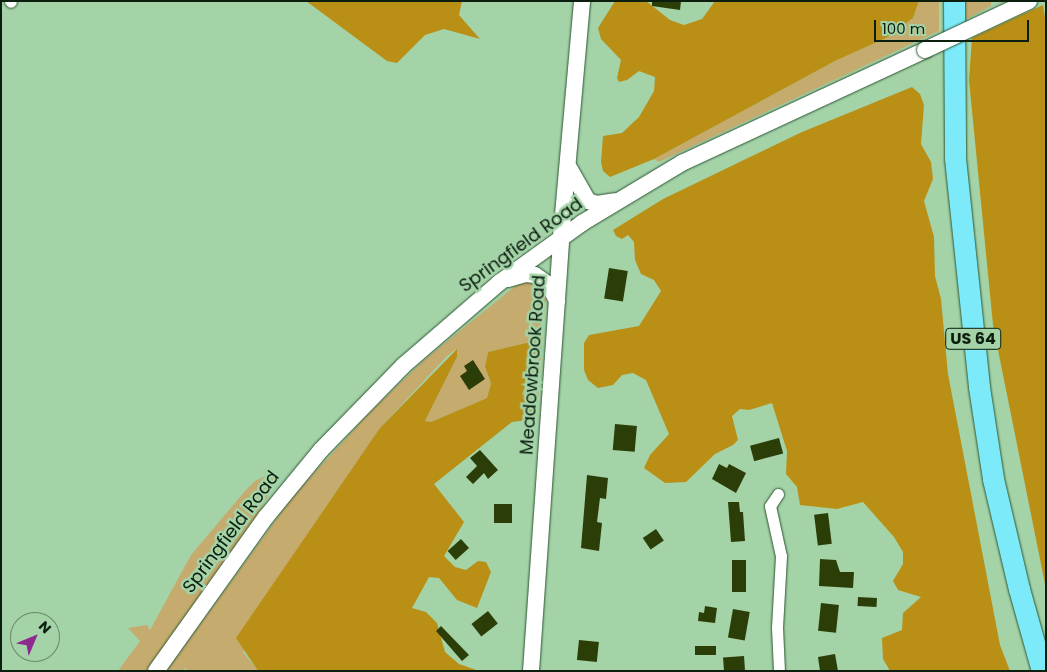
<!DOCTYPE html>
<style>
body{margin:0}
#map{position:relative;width:1047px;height:672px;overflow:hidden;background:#a4d3a8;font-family:Poppins,sans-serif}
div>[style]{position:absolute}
.green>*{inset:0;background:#c5ab6e}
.forest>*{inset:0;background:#b99015}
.building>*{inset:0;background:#2c3e08;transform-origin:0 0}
.roads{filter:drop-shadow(0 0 1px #2c5632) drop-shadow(0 0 1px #2c5632)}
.street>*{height:11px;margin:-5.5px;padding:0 5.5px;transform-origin:5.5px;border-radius:5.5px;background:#fff}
.secondary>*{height:16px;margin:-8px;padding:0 8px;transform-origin:8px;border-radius:8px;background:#fff}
.highway>*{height:21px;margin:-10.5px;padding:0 10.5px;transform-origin:10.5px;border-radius:10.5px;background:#7deaf9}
.bridges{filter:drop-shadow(0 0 1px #2c5632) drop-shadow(0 0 1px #2c5632)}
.secondary-bridge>*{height:16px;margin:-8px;padding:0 8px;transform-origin:8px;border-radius:8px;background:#fff}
span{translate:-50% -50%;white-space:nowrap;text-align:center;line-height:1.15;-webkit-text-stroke:5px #a4d3a8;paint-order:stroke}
.shield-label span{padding:1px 4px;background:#a4d3a8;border:1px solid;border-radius:4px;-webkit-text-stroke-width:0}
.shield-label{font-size:16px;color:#0c1e0e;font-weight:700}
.street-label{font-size:18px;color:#0c1e0e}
.frame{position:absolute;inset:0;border:2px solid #0c1e0e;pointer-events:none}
.north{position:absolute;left:10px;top:612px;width:50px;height:50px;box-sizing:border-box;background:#a4d3a8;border:1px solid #678b6a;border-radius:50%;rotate:45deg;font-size:14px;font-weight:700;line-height:20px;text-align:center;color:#0c1e0e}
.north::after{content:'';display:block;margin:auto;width:18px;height:22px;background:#8e2990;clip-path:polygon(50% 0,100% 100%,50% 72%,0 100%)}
.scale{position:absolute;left:874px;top:20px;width:155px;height:22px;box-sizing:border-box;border:2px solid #0c1e0e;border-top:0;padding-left:6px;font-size:15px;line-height:18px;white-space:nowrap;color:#0c1e0e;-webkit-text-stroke:4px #a4d3a8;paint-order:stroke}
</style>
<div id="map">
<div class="green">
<div style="clip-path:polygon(919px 1px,939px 1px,939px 31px,659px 162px,654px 159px,835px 61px,886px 38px,913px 18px)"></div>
<div style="clip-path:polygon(965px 1px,991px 1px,991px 6px,965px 20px)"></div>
<div style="clip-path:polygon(524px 279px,535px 280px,546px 295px,537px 413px,522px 394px,542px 345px,535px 341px,488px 352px,485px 367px,491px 383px,487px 398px,431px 422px,425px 421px,457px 357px,456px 349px,447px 356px,380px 428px,243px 652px,258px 671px,189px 671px,185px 668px,183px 671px,166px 671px,293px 496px,371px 411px,424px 360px)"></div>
<div style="clip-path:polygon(272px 473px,275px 483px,259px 512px,147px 671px,118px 671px,140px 641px,128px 628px,147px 625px,150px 630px,191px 555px,245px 491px,255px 481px)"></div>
</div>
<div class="forest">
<div style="clip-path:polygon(306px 1px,462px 1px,459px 15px,480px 39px,444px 29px,425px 35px,397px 63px,387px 61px)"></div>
<div style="clip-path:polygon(615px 1px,646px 1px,670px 20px,684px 25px,702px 19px,715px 1px,919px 1px,913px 18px,886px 38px,835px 61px,654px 159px,610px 177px,603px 171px,601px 162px,603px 136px,622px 133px,639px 117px,654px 91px,655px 77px,639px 71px,627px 80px,619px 82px,617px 78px,621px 60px,601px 39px,598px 28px)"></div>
<div style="clip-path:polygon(1043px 5px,1046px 23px,1046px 589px,993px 325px,969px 80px,972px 38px)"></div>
<div style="clip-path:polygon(912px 87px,920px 94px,924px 105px,921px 144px,931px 162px,933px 179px,924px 201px,934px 237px,935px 276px,941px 299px,948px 374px,1000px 645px,1010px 671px,890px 671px,883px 659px,882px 638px,902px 630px,903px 613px,921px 597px,898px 590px,893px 581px,903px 564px,903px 552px,894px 537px,863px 502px,837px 509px,800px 505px,797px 487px,786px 474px,787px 451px,772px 403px,749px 410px,740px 409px,732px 416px,738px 440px,733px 445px,715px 454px,686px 482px,665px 483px,644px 468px,650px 455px,669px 434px,646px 380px,633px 373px,622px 375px,613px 385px,598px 388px,588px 380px,584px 370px,584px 343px,589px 335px,639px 326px,661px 291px,654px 280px,641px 274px,635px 260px,634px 242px,628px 235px,622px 239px,616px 236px,613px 230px,663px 199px,802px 132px)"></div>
<div style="clip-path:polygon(535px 341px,542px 344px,522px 394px,537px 413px,536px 419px,512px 422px,434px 484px,464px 522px,444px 556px,455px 567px,466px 570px,478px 561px,486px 562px,491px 572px,477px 608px,457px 600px,439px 578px,429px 577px,412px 608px,426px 612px,437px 623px,445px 652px,459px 664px,479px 671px,258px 671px,236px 638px,380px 428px,457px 349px,457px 357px,425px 421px,431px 422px,487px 398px,491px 383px,485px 367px,488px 352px)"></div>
</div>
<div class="building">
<div style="clip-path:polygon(652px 1px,681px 1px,680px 10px,652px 6px)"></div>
<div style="left:609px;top:268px;width:19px;height:31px;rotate:9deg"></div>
<div style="clip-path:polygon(473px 360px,485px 379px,469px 390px,460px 376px,467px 371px,464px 366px)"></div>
<div style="left:615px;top:424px;width:22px;height:26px;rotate:5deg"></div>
<div style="left:779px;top:438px;width:16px;height:30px;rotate:75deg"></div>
<div style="clip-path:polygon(480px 450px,498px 470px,488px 479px,484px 473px,473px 484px,466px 477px,477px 466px,470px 458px)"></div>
<div style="clip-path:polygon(719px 464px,727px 468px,729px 464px,746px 473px,736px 493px,712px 479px)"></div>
<div style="clip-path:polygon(587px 475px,608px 478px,606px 499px,600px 498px,597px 522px,602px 523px,599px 551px,581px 548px)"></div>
<div style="clip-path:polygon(728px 502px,739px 502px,740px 512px,743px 512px,745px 541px,731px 542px)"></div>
<div style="left:494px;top:504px;width:18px;height:19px"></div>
<div style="left:828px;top:513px;width:31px;height:14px;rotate:83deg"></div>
<div style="left:656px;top:529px;width:14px;height:16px;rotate:56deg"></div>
<div style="left:461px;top:539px;width:12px;height:18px;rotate:48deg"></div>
<div style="clip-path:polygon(820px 559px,836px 560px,840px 572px,854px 572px,853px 588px,819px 586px)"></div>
<div style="left:732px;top:560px;width:14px;height:32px"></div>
<div style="left:858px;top:597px;width:19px;height:9px;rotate:3deg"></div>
<div style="left:821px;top:603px;width:18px;height:28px;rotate:6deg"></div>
<div style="clip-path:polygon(705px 606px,717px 608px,715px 623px,698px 621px,699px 612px,704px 613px)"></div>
<div style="left:733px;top:609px;width:17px;height:29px;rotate:10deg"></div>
<div style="left:488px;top:611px;width:16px;height:21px;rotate:52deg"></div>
<div style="clip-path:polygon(441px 626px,469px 655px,462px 661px,436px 631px)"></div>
<div style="left:579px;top:640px;width:20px;height:20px;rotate:6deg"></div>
<div style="left:695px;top:646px;width:21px;height:9px"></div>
<div style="clip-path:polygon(835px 654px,838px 671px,820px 671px,818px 657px)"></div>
<div style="left:744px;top:656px;width:15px;height:21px;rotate:86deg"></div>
</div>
<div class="roads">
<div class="street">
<div style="left:10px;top:1px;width:1px;rotate:45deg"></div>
<div style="left:778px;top:494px;width:14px;rotate:124deg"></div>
<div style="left:770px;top:506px;width:51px;rotate:77.6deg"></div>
<div style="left:781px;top:556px;width:71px;rotate:93.2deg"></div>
<div style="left:777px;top:627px;width:44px;rotate:87.4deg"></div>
</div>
<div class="secondary">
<div style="left:568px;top:166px;width:40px;rotate:60.3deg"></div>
<div style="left:588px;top:201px;width:9px;rotate:18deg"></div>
<div style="left:597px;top:204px;width:18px;rotate:-9deg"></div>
<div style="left:508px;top:279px;width:19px;rotate:-16deg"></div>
<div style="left:526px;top:274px;width:9px;rotate:6deg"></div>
<div style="left:535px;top:275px;width:17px;rotate:36deg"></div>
<div style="left:549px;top:285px;width:18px;rotate:63deg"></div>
<div style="left:156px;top:671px;width:189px;rotate:-54.5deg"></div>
<div style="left:266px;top:517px;width:87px;rotate:-50.6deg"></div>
<div style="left:321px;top:450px;width:119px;rotate:-45.7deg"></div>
<div style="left:404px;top:365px;width:127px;rotate:-40.8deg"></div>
<div style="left:500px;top:282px;width:101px;rotate:-35.7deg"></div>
<div style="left:582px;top:223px;width:117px;rotate:-31deg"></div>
<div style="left:682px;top:163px;width:268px;rotate:-24.9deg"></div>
<div style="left:531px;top:671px;width:435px;rotate:-86deg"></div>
<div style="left:561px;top:237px;width:237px;rotate:-84.9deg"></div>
</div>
<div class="highway">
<div style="left:954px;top:1px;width:157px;rotate:89.6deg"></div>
<div style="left:955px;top:158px;width:230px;rotate:84deg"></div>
<div style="left:979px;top:387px;width:93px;rotate:81.3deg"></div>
<div style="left:993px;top:479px;width:113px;rotate:76.7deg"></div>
<div style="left:1019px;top:589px;width:85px;rotate:74.3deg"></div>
</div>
</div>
<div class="bridges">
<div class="secondary-bridge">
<div style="left:925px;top:50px;width:115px;rotate:-25.2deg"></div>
</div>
</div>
<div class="shield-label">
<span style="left:973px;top:339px">US 64</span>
</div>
<div class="street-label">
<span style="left:521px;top:245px;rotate:-36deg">Springfield Road</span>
<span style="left:533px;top:365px;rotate:-86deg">Meadowbrook Road</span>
<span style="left:231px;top:532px;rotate:-53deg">Springfield Road</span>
</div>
<div class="frame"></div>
<div class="north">N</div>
<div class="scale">100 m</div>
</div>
